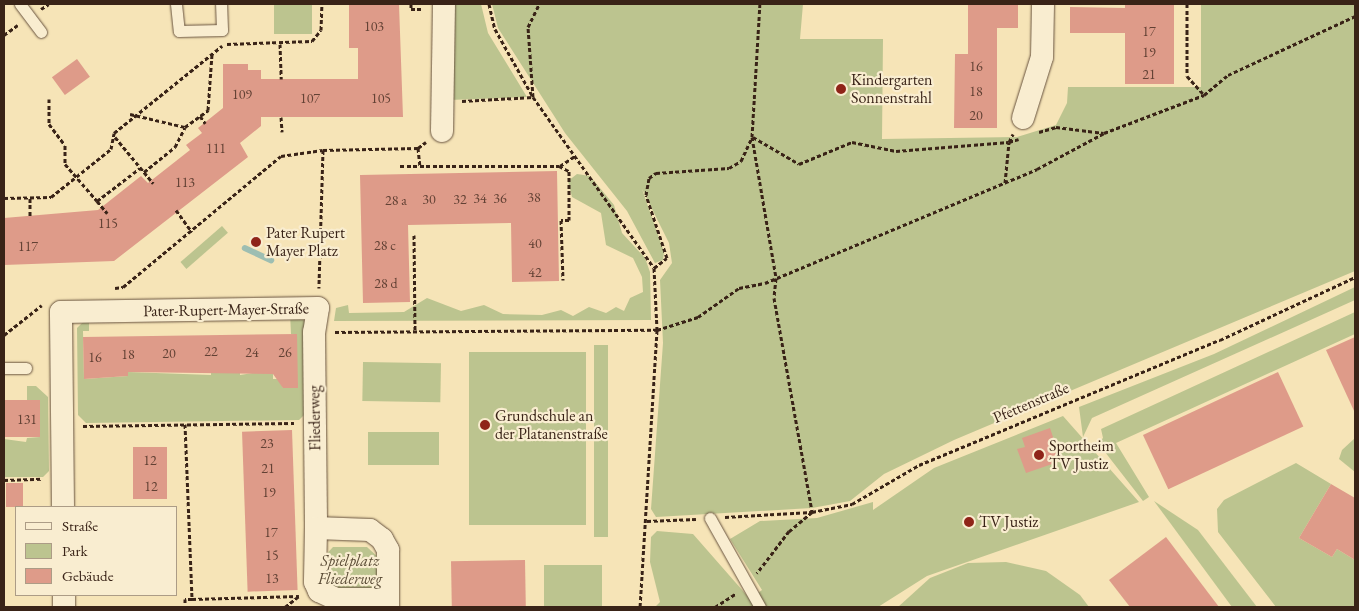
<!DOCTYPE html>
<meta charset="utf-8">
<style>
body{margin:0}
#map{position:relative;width:1359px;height:611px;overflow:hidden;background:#f6e4b7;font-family:"EB Garamond",serif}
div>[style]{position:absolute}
.green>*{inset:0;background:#bcc48f;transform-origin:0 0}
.stream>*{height:5.5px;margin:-2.75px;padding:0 2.75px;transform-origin:2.75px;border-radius:2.75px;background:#9dbeb2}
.building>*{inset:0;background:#de9b89;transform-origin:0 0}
.path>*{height:3px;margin-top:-1.5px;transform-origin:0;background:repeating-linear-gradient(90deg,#392317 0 4px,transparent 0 6.5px)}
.roads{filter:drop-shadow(0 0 1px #68533f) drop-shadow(0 0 1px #68533f)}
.lane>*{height:11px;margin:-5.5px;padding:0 5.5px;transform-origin:5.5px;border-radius:5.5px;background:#f9edd0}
.street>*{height:22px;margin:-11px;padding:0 11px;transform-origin:11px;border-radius:11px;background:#f9edd0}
.dots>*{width:14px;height:14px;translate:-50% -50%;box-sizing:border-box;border:2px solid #f9edd0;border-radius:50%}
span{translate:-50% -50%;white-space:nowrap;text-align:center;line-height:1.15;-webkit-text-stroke:4.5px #f9edd0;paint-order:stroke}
.number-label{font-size:14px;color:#624134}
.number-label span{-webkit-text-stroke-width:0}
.poi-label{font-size:16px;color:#392317}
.left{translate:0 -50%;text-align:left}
.street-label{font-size:16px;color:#392317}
.park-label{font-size:16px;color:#5a4b35;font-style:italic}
.frame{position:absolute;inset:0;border:5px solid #392317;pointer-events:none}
.legend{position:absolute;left:15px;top:506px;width:162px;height:90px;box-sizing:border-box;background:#f9edd0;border:1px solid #ac9c86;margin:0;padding:6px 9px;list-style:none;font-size:15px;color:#392317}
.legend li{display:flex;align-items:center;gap:10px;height:25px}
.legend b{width:25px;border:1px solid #ac9c86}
</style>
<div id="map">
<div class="green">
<div style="left:274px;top:4px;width:38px;height:30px"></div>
<div style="clip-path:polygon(451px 4px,481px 4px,488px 33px,527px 97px,449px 100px)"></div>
<div style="clip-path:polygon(492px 4px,758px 4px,761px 8px,762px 4px,803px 4px,800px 39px,883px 39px,882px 139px,1017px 137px,1056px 125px,1067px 103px,1068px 87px,1201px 87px,1201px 4px,1355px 4px,1355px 271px,954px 440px,884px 474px,850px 501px,812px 508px,656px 517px,651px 509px,663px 343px,660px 280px,672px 263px,669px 243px,642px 189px,664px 252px,663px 260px,655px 263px,627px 211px,565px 133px,498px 28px)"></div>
<div style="clip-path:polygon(577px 174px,590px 176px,614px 205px,622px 233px,645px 258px,650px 272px,651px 320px,334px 321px,336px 308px,348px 305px,349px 313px,404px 312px,427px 298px,461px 311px,484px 305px,503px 314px,542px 315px,561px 310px,573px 316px,589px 307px,606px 313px,616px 307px,624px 311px,630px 298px,643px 292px,642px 277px,633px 258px,606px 245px,601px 213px,572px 197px,568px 181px)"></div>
<div style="left:222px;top:226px;width:9px;height:55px;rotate:49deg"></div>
<div style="clip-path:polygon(1355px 287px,1355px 300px,1092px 418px,1083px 437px,1079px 407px,1214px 354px)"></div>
<div style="clip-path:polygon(1355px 312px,1355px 334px,1116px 443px,1149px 497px,1143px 501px,1098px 443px,1103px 438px,1101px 429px)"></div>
<div style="clip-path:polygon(290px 313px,305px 321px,306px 413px,299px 420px,86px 423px,78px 415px,77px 328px,89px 316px,89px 331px,83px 331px,84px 379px,128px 376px,128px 372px,211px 375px,211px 371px,240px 369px,240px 375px,273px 370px,273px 379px,281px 379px,283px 388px,295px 388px,297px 334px,291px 334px)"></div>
<div style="left:594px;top:345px;width:14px;height:192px"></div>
<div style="left:469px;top:352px;width:117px;height:173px"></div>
<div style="left:363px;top:362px;width:78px;height:39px;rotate:1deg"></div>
<div style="clip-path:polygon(27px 386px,36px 386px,48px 397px,49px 471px,43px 477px,4px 477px,4px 439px,26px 442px,27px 438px,40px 437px,40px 401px,27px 400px)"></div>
<div style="clip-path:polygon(1063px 416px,1139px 502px,927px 576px,878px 607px,655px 607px,660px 602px,650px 562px,651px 537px,657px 531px,693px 534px,750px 599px,762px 590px,730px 539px,760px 521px,817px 518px,873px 502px,873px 510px,934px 468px)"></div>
<div style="left:368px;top:432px;width:71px;height:33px"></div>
<div style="clip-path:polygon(1355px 438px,1355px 472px,1339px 459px,1342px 450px)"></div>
<div style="clip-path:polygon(1296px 463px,1331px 484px,1299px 538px,1332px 557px,1337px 549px,1355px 560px,1355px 607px,1276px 607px,1218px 532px,1217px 509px,1224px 500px)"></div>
<div style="clip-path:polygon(1154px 501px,1198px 530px,1257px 607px,1232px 607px)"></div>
<div style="clip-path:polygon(333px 547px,367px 547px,380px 559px,380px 579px,368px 592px,333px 592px,321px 580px,321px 560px)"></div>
<div style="clip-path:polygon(1006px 562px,1046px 571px,1080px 595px,1089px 607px,898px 607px,930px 578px,968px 563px)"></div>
<div style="left:544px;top:565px;width:58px;height:42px"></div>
</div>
<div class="stream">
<div style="left:245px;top:248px;width:29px;rotate:25deg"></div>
</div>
<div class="building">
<div style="clip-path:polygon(349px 4px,399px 4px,403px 117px,261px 117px,261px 126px,240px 143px,248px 157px,114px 261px,4px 265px,4px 218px,98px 210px,141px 176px,148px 183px,190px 150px,186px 145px,202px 133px,198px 128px,223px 108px,223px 64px,248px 64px,248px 70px,261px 70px,261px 79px,358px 79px,358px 48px,349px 48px)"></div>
<div style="clip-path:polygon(968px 4px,1018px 4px,1018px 28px,997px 28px,997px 128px,954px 128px,955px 54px,968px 54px)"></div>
<div style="clip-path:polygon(1125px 4px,1174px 4px,1174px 84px,1125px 84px,1125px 33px,1070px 33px,1070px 7px,1125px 8px)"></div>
<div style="left:77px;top:59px;width:22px;height:31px;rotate:54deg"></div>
<div style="clip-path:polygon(557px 171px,559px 281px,512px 282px,511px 223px,408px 225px,410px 302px,363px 303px,360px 175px)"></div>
<div style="clip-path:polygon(297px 334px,298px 388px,283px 388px,273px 374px,128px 372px,128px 376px,84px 379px,83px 337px)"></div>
<div style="clip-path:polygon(1355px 337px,1355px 413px,1326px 350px)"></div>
<div style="left:1278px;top:372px;width:60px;height:149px;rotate:65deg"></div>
<div style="left:40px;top:400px;width:37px;height:36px;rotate:90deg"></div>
<div style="clip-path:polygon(1050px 428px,1061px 461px,1026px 473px,1017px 449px,1025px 447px,1022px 438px)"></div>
<div style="left:292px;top:430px;width:160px;height:50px;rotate:88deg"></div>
<div style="left:133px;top:447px;width:34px;height:52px"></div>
<div style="left:6px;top:483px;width:17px;height:24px"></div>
<div style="clip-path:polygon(1331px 484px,1355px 498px,1355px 560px,1337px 549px,1332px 557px,1299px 538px)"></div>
<div style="clip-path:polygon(1166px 537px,1219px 607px,1130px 607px,1109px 580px)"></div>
<div style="left:525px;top:560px;width:47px;height:74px;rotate:89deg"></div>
</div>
<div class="path">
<div style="left:411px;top:4px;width:5px;rotate:90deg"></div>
<div style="left:411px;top:9px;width:12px"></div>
<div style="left:489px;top:4px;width:26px;rotate:77deg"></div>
<div style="left:495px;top:29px;width:78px;rotate:60.8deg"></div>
<div style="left:533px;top:97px;width:209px;rotate:54.7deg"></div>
<div style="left:654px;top:268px;width:62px;rotate:87.2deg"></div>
<div style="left:657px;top:330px;width:278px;rotate:93.5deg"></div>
<div style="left:1187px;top:4px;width:72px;rotate:90deg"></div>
<div style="left:1187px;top:76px;width:25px;rotate:48deg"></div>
<div style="left:41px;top:9px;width:9px;rotate:-32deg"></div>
<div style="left:4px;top:35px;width:17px;rotate:-36deg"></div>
<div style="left:227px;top:44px;width:85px;rotate:-2deg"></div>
<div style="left:312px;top:41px;width:14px;rotate:-51deg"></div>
<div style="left:321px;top:30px;width:26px;rotate:-88deg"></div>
<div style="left:280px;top:44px;width:35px;rotate:88deg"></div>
<div style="left:49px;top:99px;width:25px;rotate:90deg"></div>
<div style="left:49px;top:124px;width:26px;rotate:53deg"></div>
<div style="left:65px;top:145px;width:19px;rotate:90deg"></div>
<div style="left:65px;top:164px;width:49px;rotate:49.1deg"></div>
<div style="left:97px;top:201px;width:54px;rotate:-37.5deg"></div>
<div style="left:462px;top:101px;width:71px;rotate:-3.2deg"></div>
<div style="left:533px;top:97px;width:70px;rotate:-94.1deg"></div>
<div style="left:528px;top:27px;width:25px;rotate:-64deg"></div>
<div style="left:130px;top:114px;width:57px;rotate:13.3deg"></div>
<div style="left:200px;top:116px;width:9px;rotate:54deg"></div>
<div style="left:281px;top:117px;width:15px;rotate:86deg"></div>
<div style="left:1039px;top:132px;width:18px;rotate:-16deg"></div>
<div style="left:1056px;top:127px;width:48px;rotate:7.1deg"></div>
<div style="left:115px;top:137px;width:60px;rotate:50.4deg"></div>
<div style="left:752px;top:137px;width:143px;rotate:80.3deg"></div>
<div style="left:776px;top:278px;width:20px;rotate:96deg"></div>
<div style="left:774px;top:298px;width:217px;rotate:79.9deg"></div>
<div style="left:812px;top:512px;width:30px;rotate:140deg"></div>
<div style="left:789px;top:531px;width:53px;rotate:127.3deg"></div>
<div style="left:753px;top:137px;width:53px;rotate:30.4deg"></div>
<div style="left:799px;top:164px;width:57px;rotate:-22.5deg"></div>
<div style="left:852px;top:142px;width:45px;rotate:11.6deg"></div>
<div style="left:896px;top:151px;width:113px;rotate:-4.6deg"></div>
<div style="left:1009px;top:142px;width:9px;rotate:-63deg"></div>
<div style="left:418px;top:148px;width:18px;rotate:84deg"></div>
<div style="left:420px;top:166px;width:139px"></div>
<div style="left:559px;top:166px;width:11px;rotate:27deg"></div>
<div style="left:569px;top:171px;width:49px;rotate:90deg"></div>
<div style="left:569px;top:220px;width:8px;rotate:180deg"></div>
<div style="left:561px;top:220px;width:60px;rotate:88.1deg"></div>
<div style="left:323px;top:150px;width:95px;rotate:-1.2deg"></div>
<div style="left:418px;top:148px;width:10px;rotate:-37deg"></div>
<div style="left:400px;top:166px;width:20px"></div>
<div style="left:560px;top:166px;width:18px;rotate:-34deg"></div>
<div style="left:144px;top:172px;width:40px;rotate:-39deg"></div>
<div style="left:175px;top:147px;width:22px;rotate:-63deg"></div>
<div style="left:185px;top:127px;width:29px;rotate:-36deg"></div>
<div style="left:208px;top:110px;width:56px;rotate:-85.9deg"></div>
<div style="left:1005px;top:183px;width:41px;rotate:-84.4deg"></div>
<div style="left:1009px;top:142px;width:10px;rotate:-17deg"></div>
<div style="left:4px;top:198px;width:47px;rotate:-1.2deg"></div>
<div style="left:51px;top:197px;width:77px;rotate:-38.7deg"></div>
<div style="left:111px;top:149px;width:16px;rotate:-79deg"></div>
<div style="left:114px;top:133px;width:139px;rotate:-38.9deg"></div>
<div style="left:30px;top:198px;width:19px;rotate:90deg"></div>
<div style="left:97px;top:201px;width:16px;rotate:50deg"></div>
<div style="left:176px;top:210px;width:27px;rotate:54deg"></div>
<div style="left:414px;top:235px;width:96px;rotate:89.4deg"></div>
<div style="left:654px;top:268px;width:16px;rotate:-38deg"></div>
<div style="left:667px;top:258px;width:66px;rotate:-108.4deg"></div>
<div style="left:646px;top:195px;width:17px;rotate:-80deg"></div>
<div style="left:649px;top:178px;width:9px;rotate:-36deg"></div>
<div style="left:656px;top:173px;width:73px;rotate:-3.9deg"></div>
<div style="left:729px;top:168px;width:14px;rotate:-30deg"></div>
<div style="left:741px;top:161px;width:26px;rotate:-65deg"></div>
<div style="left:752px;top:137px;width:133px;rotate:-86.6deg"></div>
<div style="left:115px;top:288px;width:8px;rotate:-7deg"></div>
<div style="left:123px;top:287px;width:205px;rotate:-39.7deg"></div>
<div style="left:281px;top:156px;width:42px;rotate:-8.1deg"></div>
<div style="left:323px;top:150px;width:138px;rotate:91.7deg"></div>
<div style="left:335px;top:332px;width:322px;rotate:-0.4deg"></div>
<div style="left:657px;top:330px;width:43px;rotate:-17.6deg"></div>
<div style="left:698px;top:317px;width:50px;rotate:-35.3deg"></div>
<div style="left:739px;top:288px;width:26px;rotate:-11deg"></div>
<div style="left:765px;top:283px;width:295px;rotate:-22.7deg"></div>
<div style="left:1037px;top:169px;width:76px;rotate:-28.2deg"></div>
<div style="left:1104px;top:133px;width:107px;rotate:-20.8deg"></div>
<div style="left:1204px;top:95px;width:31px;rotate:-40deg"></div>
<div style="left:1228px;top:75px;width:140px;rotate:-24.9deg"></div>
<div style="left:4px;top:335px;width:48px;rotate:-38.3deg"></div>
<div style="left:185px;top:424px;width:175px;rotate:87.7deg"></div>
<div style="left:192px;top:599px;width:7px;rotate:180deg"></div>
<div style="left:185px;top:599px;width:8px;rotate:90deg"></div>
<div style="left:83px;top:426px;width:211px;rotate:-0.8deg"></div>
<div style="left:4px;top:480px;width:38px;rotate:-2deg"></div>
<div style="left:725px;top:517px;width:87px;rotate:-3.3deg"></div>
<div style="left:812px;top:512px;width:41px;rotate:-11.3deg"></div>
<div style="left:852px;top:504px;width:78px;rotate:-30.2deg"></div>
<div style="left:919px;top:465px;width:326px;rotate:-22.6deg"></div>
<div style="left:1220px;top:340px;width:149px;rotate:-25deg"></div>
<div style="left:647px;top:521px;width:49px;rotate:-2.3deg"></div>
<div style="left:192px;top:599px;width:107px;rotate:-1.6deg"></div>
<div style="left:285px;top:607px;width:18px;rotate:-38deg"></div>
<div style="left:715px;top:607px;width:24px;rotate:-33deg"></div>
</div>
<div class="roads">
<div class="lane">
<div style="left:20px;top:4px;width:35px;rotate:53deg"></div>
<div style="left:176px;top:4px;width:27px;rotate:84deg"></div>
<div style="left:179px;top:31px;width:43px;rotate:-1.3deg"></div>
<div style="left:222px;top:30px;width:26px;rotate:-92deg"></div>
<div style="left:4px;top:368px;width:22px"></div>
<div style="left:710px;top:518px;width:102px;rotate:60.7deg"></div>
</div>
<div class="street">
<div style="left:1023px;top:118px;width:64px;rotate:-72.7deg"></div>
<div style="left:1042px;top:57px;width:53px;rotate:-88.9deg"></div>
<div style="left:442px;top:131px;width:127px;rotate:-89.1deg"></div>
<div style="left:63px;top:507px;width:195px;rotate:-90.6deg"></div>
<div style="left:61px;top:312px;width:257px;rotate:-0.9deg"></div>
<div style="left:318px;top:308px;width:24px;rotate:99deg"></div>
<div style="left:314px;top:332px;width:196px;rotate:89.4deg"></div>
<div style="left:316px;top:528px;width:54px;rotate:2.1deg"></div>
<div style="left:370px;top:530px;width:15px;rotate:37deg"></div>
<div style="left:382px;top:539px;width:13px;rotate:61deg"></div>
<div style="left:388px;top:550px;width:57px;rotate:90deg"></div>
<div style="left:316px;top:528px;width:54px;rotate:91.1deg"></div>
<div style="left:315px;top:582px;width:10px;rotate:66deg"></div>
<div style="left:319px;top:591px;width:19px;rotate:25deg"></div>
<div style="left:336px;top:599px;width:52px"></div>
<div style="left:64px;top:595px;width:12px;rotate:90deg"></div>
</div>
</div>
<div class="dots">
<div style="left:841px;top:89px;background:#8f2418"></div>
<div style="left:256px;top:242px;background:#8f2418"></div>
<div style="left:485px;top:425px;background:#8f2418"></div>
<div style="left:1039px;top:455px;background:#8f2418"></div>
<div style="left:969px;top:522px;background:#8f2418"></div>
</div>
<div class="number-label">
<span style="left:374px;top:26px">103</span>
<span style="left:1149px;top:31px">17</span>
<span style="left:1149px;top:52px">19</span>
<span style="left:976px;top:66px">16</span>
<span style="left:1149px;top:74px">21</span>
<span style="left:976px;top:91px">18</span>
<span style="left:242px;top:94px">109</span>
<span style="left:310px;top:98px">107</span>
<span style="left:381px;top:98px">105</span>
<span style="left:976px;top:115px">20</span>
<span style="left:216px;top:148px">111</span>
<span style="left:185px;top:182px">113</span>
<span style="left:534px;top:197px">38</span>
<span style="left:480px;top:198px">34</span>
<span style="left:500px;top:198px">36</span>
<span style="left:429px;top:199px">30</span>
<span style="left:460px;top:199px">32</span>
<span style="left:396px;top:200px">28 a</span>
<span style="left:108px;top:223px">115</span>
<span style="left:535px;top:243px">40</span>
<span style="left:385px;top:245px">28 c</span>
<span style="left:28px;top:246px">117</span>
<span style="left:535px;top:272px">42</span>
<span style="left:386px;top:283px">28 d</span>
<span style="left:211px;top:351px">22</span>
<span style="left:252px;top:352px">24</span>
<span style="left:285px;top:352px">26</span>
<span style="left:169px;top:353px">20</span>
<span style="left:128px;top:354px">18</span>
<span style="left:95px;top:357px">16</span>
<span style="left:27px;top:419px">131</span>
<span style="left:267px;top:443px">23</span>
<span style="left:150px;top:460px">12</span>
<span style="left:268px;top:468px">21</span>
<span style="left:151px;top:486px">12</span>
<span style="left:269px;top:492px">19</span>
<span style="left:271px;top:532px">17</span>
<span style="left:272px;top:555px">15</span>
<span style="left:272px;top:578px">13</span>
</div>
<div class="poi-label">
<span class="left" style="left:851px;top:89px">Kindergarten<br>Sonnenstrahl</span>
<span class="left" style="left:266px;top:242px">Pater Rupert<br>Mayer Platz</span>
<span class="left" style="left:495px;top:425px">Grundschule an<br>der Platanenstraße</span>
<span class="left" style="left:1049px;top:455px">Sportheim<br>TV Justiz</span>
<span class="left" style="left:979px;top:522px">TV Justiz</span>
</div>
<div class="street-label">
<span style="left:226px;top:310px;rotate:-1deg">Pater-Rupert-Mayer-Straße</span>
<span style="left:1031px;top:403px;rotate:-23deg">Pfettenstraße</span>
<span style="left:315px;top:418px;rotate:-91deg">Fliederweg</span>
</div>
<div class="park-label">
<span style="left:350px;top:570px">Spielplatz<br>Fliederweg</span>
</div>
<div class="frame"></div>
<ul class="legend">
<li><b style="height:6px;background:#f9edd0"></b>Straße</li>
<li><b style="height:14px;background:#bcc48f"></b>Park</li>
<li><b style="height:14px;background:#de9b89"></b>Gebäude</li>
</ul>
</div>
